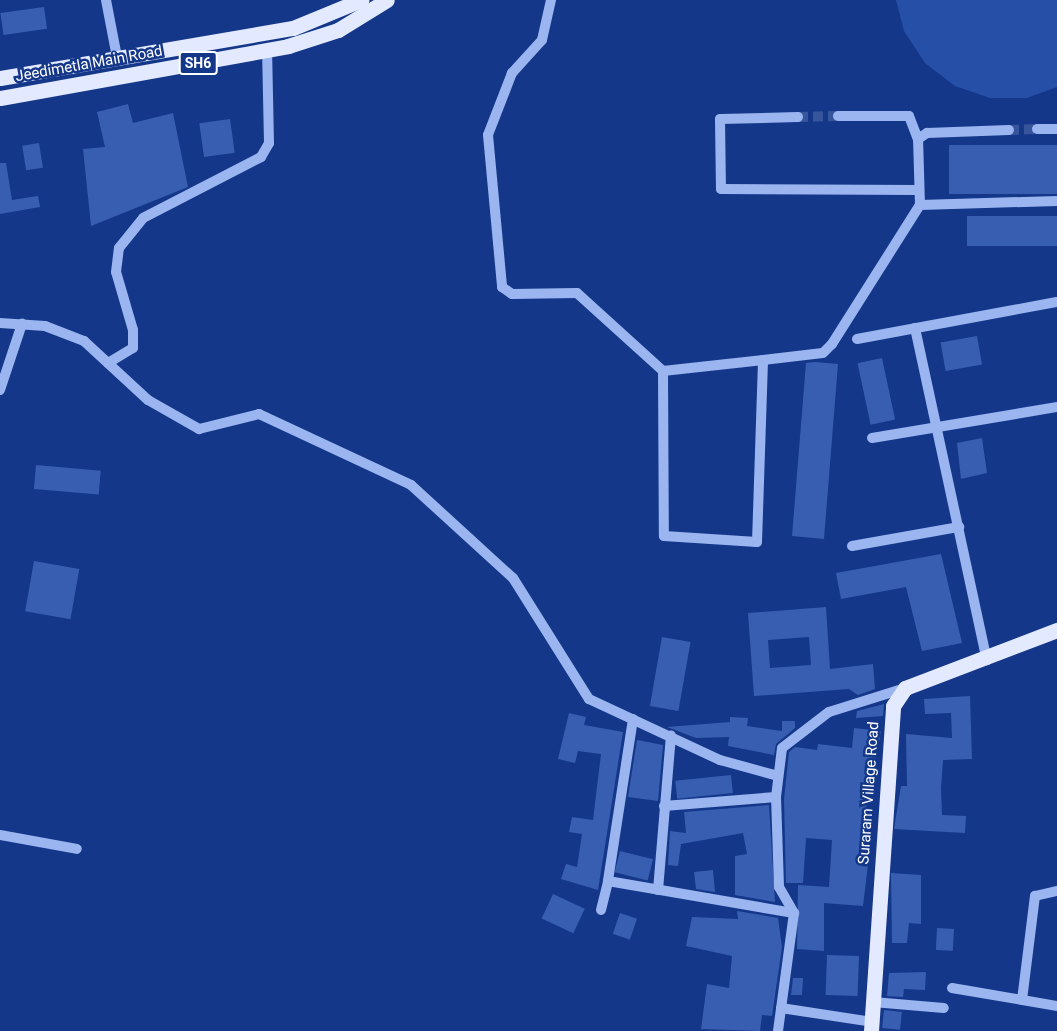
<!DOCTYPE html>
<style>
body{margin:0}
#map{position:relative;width:1057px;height:1031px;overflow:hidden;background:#143789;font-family:Roboto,sans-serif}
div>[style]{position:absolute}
.green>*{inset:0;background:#264fa8}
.building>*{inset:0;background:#385eb1;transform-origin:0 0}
.minor-tunnel>*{height:10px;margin-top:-5px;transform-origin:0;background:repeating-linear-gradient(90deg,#37559b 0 10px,transparent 0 15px)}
.minor>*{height:10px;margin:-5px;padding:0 5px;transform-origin:5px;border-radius:5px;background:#9ab5f0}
.major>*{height:15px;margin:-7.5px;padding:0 7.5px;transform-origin:7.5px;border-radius:7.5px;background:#e3eaff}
span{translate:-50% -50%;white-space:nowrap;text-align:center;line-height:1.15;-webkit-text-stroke:5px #143789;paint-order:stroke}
.shield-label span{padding:2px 4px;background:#143789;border:2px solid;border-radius:4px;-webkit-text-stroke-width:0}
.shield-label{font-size:14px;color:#fff;font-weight:700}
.street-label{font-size:15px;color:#fff}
</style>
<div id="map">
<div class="green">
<div style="clip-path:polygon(896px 0,1057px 0,1057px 87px,1027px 98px,990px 98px,955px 86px,925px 63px,904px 31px)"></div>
</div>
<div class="building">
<div style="left:44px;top:7px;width:22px;height:44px;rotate:82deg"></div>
<div style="clip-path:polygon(128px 104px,133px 123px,173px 113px,188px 187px,91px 226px,83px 149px,105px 147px,97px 112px)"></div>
<div style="left:230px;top:119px;width:34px;height:31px;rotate:82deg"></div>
<div style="left:39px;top:143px;width:25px;height:17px;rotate:81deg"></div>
<div style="left:1057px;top:145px;width:49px;height:108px;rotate:90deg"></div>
<div style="clip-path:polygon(0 163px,6px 163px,12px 200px,38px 196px,40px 207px,0 214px)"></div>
<div style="left:1057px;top:216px;width:30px;height:90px;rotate:90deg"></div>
<div style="left:977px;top:336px;width:29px;height:37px;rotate:80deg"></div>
<div style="left:882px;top:358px;width:63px;height:25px;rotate:78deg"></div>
<div style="clip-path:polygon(815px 362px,838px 364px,824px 539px,792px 536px,806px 363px)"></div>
<div style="clip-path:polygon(982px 438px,987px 473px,961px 479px,957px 443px)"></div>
<div style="left:36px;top:465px;width:65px;height:24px;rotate:5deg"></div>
<div style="clip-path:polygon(941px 554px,962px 643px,922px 651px,906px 587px,841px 599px,836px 573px)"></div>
<div style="left:34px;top:561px;width:46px;height:51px;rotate:10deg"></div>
<div style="clip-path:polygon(evenodd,826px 607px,830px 669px,873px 664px,875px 689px,858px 695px,849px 689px,754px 696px,748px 613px,826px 607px,809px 637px,811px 665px,770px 668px,768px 640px,809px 637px)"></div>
<div style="left:662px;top:637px;width:29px;height:70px;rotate:10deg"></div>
<div style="clip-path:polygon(970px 696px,972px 759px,943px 760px,941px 788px,942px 815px,966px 816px,965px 833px,894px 829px,901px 786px,907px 786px,906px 734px,952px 738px,951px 713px,925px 714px,924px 699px)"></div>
<div style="clip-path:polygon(884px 704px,883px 716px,856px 718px,857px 711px)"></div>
<div style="clip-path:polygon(569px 713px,586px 717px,584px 725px,623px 732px,598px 890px,561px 879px,566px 864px,577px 867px,582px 834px,569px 832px,572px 817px,593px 820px,601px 754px,578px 751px,575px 763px,558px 759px)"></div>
<div style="clip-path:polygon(730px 717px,748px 718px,747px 726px,782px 731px,782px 721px,795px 721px,795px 728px,776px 744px,774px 755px,728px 746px,729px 737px,696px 738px,667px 727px,730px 722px)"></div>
<div style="clip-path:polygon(854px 728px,881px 731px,872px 780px,867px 780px,866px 822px,873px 823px,863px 906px,824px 903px,824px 951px,797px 949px,798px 885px,829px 887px,832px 840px,806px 838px,803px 883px,786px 883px,784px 799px,789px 752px,795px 747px,817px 750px,818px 744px,852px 748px)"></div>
<div style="clip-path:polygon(637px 740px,663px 745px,658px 801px,628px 797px)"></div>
<div style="left:731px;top:775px;width:18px;height:56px;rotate:84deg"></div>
<div style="clip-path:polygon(769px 805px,775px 902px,735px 895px,735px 856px,747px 854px,743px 833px,681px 844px,678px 866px,668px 865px,670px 831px,686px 833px,684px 812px)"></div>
<div style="left:620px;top:851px;width:34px;height:22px;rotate:14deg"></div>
<div style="clip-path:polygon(713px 870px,715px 892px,696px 889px,694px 872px)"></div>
<div style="clip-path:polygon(891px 873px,921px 875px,921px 924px,909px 923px,907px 943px,892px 943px)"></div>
<div style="left:553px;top:894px;width:35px;height:27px;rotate:25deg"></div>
<div style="clip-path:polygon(737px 911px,778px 918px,782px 947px,772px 1016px,762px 1015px,760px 1031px,701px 1029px,707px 984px,729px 988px,732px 956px,686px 946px,692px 917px,738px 919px)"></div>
<div style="left:620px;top:913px;width:18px;height:22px;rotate:19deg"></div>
<div style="left:937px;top:928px;width:17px;height:22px;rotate:3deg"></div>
<div style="left:827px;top:955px;width:32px;height:40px;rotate:2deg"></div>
<div style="clip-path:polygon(926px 972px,925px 990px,904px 989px,903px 997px,887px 996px,889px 973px)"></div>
<div style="clip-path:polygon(793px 978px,803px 978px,802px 995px,791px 995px)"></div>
<div style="left:884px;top:1010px;width:18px;height:18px;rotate:6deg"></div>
</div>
<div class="minor-tunnel">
<div style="left:798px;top:117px;width:40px;rotate:-1.4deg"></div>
<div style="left:1009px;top:130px;width:28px;rotate:-2deg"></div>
</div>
<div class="minor">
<div style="left:106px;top:0;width:58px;rotate:79.1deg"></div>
<div style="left:551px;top:0;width:41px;rotate:102.7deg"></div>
<div style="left:542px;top:40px;width:45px;rotate:132.3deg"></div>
<div style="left:512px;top:73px;width:66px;rotate:111.2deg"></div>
<div style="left:488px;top:135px;width:153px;rotate:84.7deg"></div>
<div style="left:502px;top:287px;width:12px;rotate:35deg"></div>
<div style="left:512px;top:294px;width:65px;rotate:-0.9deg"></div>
<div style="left:577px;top:293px;width:116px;rotate:42.2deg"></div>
<div style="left:663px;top:371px;width:101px;rotate:-6.3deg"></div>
<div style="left:838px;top:116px;width:71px"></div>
<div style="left:909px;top:116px;width:25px;rotate:69deg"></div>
<div style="left:798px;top:117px;width:78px;rotate:178.5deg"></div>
<div style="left:720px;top:119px;width:70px;rotate:89.2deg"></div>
<div style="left:721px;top:189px;width:198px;rotate:0.3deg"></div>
<div style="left:1037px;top:129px;width:20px"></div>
<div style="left:920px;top:205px;width:137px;rotate:-1.7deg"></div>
<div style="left:0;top:323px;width:45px;rotate:3.8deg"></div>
<div style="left:45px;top:326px;width:42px;rotate:21deg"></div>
<div style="left:84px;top:341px;width:87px;rotate:42.7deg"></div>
<div style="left:148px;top:400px;width:59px;rotate:29.6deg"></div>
<div style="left:199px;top:429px;width:62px;rotate:-14deg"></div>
<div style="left:259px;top:414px;width:168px;rotate:25deg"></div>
<div style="left:411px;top:485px;width:138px;rotate:42.4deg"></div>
<div style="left:513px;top:578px;width:143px;rotate:57.9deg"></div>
<div style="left:589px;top:699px;width:145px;rotate:25deg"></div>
<div style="left:720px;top:760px;width:60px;rotate:15.4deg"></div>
<div style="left:915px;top:328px;width:340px;rotate:77.8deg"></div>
<div style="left:857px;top:339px;width:203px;rotate:-10.5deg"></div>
<div style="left:108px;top:363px;width:29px;rotate:-31deg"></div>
<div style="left:133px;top:348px;width:18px;rotate:-90deg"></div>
<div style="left:133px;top:330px;width:60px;rotate:-106.3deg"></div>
<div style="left:116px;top:272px;width:24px;rotate:-83deg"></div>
<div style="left:119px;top:248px;width:38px;rotate:-51deg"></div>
<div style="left:143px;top:218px;width:133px;rotate:-27.3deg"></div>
<div style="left:261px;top:157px;width:16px;rotate:-60deg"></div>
<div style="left:269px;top:143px;width:93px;rotate:-91.2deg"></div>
<div style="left:663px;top:371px;width:165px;rotate:89.7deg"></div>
<div style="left:664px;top:536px;width:93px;rotate:3.7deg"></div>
<div style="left:757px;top:542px;width:182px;rotate:-88.1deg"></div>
<div style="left:763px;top:360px;width:60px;rotate:-6.7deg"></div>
<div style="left:823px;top:353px;width:13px;rotate:-45deg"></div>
<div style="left:832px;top:344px;width:165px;rotate:-57.7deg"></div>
<div style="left:920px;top:205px;width:66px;rotate:-91.7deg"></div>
<div style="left:918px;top:139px;width:11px;rotate:-34deg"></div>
<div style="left:927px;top:133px;width:82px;rotate:-2.1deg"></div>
<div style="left:0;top:390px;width:70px;rotate:-71.6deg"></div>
<div style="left:872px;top:438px;width:188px;rotate:-9.5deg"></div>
<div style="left:852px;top:546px;width:109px;rotate:-10.1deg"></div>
<div style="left:633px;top:719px;width:164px;rotate:98.8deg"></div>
<div style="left:608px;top:881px;width:189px;rotate:9.8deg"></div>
<div style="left:664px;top:806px;width:112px;rotate:-4.6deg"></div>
<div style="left:0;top:835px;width:78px;rotate:10.3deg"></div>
<div style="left:658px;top:890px;width:155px;rotate:-85.2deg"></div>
<div style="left:601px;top:910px;width:30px;rotate:-76deg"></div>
<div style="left:952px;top:988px;width:107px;rotate:9.7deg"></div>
<div style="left:1022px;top:1000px;width:105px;rotate:-82.9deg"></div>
<div style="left:1035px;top:896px;width:23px;rotate:-13deg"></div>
<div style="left:873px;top:1002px;width:71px;rotate:4.8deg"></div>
<div style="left:781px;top:1008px;width:92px;rotate:8.7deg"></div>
<div style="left:778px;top:1031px;width:119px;rotate:-82.3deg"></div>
<div style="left:794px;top:913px;width:30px;rotate:-120deg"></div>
<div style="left:779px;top:887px;width:90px;rotate:-91.9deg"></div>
<div style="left:776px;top:797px;width:49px;rotate:-83deg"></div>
<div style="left:782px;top:748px;width:59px;rotate:-37.5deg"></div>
<div style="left:829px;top:712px;width:80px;rotate:-17.5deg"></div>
</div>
<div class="major">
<div style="left:0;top:78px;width:297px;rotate:-9.7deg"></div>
<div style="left:293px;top:28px;width:74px;rotate:-22.4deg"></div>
<div style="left:0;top:98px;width:293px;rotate:-10.2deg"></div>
<div style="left:288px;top:46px;width:52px;rotate:-17.7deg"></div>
<div style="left:338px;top:30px;width:57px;rotate:-31.5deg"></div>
<div style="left:871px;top:1031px;width:326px;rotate:-86.1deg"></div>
<div style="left:893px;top:706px;width:22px;rotate:-56deg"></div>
<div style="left:905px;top:688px;width:163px;rotate:-20.9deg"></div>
</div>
<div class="shield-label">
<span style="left:198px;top:63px">SH6</span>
</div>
<div class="street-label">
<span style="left:89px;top:64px;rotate:-10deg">Jeedimetla Main Road</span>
<span style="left:869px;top:793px;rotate:-86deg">Suraram Village Road</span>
</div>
</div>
